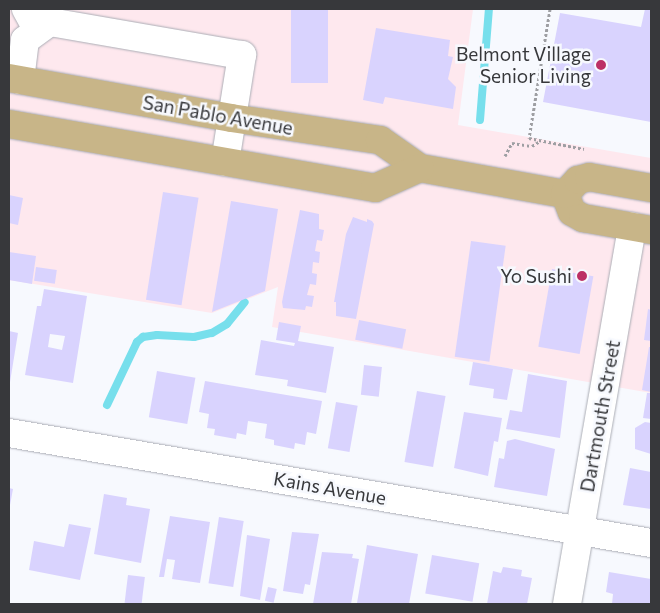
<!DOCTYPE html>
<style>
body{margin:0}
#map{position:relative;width:660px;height:613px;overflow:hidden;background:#f7f9fe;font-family:Commissioner,sans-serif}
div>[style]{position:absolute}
.commercial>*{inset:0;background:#fee8ee}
.stream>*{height:8px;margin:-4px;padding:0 4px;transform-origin:4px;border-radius:4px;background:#77dfec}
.building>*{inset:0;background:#d9d3fe;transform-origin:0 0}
.path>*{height:3px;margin-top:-1.5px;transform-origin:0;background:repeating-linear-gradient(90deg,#9e9fa3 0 2.5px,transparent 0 5px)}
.roads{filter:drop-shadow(0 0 1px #abadb5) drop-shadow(0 0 1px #abadb5)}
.minor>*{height:28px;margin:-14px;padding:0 14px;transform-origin:14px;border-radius:14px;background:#fff}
.major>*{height:28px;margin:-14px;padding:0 14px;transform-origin:14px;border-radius:14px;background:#c8b588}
.dots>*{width:14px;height:14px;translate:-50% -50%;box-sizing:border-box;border:2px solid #f7f9fe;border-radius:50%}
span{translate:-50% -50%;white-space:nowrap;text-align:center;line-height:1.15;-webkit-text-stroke:5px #f7f9fe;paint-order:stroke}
.poi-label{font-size:19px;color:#37383b}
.right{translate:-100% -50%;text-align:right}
.street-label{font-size:19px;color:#37383b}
.frame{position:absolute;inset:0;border:10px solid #37383b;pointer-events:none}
</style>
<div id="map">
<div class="commercial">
<div style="clip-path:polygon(9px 9px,473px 9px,458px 125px,651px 158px,651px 393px,272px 327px,278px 287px,212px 313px,9px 280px)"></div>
</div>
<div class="stream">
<div style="left:480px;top:120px;width:111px;rotate:-85.4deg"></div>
<div style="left:107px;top:405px;width:70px;rotate:-64.5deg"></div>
<div style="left:137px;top:342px;width:8px;rotate:-40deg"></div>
<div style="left:143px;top:337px;width:14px;rotate:-8deg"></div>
<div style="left:157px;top:335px;width:37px;rotate:3deg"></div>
<div style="left:194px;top:337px;width:18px;rotate:-13deg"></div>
<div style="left:212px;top:333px;width:17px;rotate:-31deg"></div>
<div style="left:227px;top:324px;width:28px;rotate:-51deg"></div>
</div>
<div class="building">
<div style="left:291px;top:9px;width:37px;height:74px"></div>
<div style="clip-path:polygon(645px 9px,651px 9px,651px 122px,543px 102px,560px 13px,641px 27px)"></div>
<div style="clip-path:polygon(376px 28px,450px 40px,448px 56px,453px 57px,448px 79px,456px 87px,453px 109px,385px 97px,383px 104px,363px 100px)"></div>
<div style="left:163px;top:192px;width:36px;height:109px;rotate:9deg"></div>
<div style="clip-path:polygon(9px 195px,23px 198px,18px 225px,9px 223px)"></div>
<div style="clip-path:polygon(231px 201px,278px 209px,265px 291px,212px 312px)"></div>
<div style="clip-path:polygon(300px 210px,319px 214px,319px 229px,324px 230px,322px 241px,317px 240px,315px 251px,320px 252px,319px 263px,313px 262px,312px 273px,317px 274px,316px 285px,310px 284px,307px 295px,314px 296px,312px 307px,306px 306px,305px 310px,283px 308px,282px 302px)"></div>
<div style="clip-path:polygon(353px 217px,367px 222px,367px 219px,372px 221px,374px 224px,356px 319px,336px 316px,336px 302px,334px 302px,346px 234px)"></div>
<div style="left:471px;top:241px;width:35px;height:117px;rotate:8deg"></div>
<div style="clip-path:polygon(9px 252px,36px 256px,32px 284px,9px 280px)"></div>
<div style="left:36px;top:267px;width:21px;height:14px;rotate:8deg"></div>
<div style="left:552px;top:269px;width:42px;height:79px;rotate:10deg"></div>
<div style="clip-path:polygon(evenodd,44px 289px,87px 296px,73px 383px,25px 375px,37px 306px,41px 306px,44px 289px,50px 334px,65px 336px,62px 350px,48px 347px,50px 334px)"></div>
<div style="clip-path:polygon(648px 309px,651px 310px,651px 341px,644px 340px)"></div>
<div style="left:359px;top:320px;width:48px;height:20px;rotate:11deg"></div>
<div style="clip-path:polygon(279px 322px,301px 326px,298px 341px,334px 347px,326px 393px,287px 386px,288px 380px,255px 375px,261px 340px,294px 346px,295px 343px,276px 340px)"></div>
<div style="clip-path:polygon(9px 331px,18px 333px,10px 382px,9px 382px)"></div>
<div style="clip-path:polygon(649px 347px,651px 347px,651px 392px,642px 390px)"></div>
<div style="clip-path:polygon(473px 362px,513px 369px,507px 400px,493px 398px,494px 389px,469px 385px)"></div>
<div style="left:364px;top:365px;width:18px;height:30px;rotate:6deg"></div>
<div style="left:157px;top:371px;width:39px;height:47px;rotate:10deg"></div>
<div style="clip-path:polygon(528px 374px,567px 381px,560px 438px,506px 429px,510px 410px,522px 412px)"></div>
<div style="clip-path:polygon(205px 381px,322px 401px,316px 434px,307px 432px,305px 445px,295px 443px,294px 449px,274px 445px,274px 440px,265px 438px,267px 424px,248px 421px,246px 435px,237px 433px,236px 439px,214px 435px,215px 429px,207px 428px,209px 414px,199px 412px)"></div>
<div style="left:417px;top:391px;width:29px;height:72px;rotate:10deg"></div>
<div style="clip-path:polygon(647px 393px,651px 393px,651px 419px,643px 418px)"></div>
<div style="left:336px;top:402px;width:22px;height:47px;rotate:10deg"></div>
<div style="clip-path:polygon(464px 412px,502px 418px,498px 442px,494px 441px,488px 476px,454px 468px)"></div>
<div style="clip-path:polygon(645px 422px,651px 423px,651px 454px,635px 449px,635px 428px)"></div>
<div style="clip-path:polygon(515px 439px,555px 449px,547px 496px,494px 487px,499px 458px,504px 459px,507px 441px)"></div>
<div style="clip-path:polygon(630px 468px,651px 472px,651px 509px,623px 505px)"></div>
<div style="clip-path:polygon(9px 488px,13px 489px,10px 505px,9px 505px)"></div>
<div style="clip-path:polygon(104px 494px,127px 498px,126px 505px,150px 509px,141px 563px,94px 554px)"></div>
<div style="clip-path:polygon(170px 516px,210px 522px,200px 583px,172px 579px,175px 560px,167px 559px,164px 577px,159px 577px)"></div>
<div style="left:219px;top:517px;width:25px;height:67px;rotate:9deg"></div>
<div style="clip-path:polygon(69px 524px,91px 528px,80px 580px,29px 570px,34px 541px,64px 547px)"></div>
<div style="clip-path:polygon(292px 532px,319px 534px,310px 585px,305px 584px,303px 594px,283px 591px)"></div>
<div style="clip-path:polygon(247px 535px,270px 539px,260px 600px,240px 596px)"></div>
<div style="clip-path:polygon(367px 545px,418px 554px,409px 604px,357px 603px)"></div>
<div style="clip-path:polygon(322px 552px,353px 554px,352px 558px,359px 559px,351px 604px,313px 604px)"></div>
<div style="left:432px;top:555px;width:48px;height:39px;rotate:10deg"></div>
<div style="clip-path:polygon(503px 567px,522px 570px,521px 576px,532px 578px,527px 604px,487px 604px,493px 571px,501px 573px)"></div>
<div style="clip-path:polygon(609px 572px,651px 579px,651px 604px,612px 604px,613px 594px,606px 592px)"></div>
<div style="left:128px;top:575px;width:17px;height:28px;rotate:7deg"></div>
<div style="left:268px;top:587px;width:9px;height:14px;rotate:13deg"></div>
</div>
<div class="path">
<div style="left:550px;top:9px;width:131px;rotate:99.2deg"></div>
<div style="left:529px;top:138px;width:56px;rotate:11.3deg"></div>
<div style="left:505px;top:156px;width:15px;rotate:-62deg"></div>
<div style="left:512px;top:143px;width:20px;rotate:9deg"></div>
<div style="left:532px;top:146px;width:9px;rotate:-32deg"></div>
</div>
<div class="roads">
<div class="minor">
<div style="left:26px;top:9px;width:23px;rotate:61deg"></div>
<div style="left:20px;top:80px;width:40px;rotate:-82.9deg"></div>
<div style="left:25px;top:40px;width:31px;rotate:-36deg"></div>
<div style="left:50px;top:22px;width:195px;rotate:9.8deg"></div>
<div style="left:242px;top:55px;width:108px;rotate:99deg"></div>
<div style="left:9px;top:433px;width:651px;rotate:9.72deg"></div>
<div style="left:567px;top:604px;width:383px;rotate:-80.2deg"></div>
</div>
<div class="major">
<div style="left:9px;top:78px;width:226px;rotate:10.2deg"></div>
<div style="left:231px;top:118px;width:151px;rotate:8.4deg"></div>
<div style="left:380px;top:140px;width:49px;rotate:35deg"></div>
<div style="left:420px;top:168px;width:147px;rotate:10.2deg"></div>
<div style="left:9px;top:124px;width:372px;rotate:9.9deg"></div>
<div style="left:375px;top:188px;width:49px;rotate:-24deg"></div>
<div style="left:565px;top:194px;width:19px;rotate:69deg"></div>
<div style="left:572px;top:212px;width:13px;rotate:29deg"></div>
<div style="left:583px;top:218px;width:69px;rotate:10deg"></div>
<div style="left:565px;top:194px;width:19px;rotate:-47deg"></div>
<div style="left:578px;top:180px;width:11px;rotate:-15deg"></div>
<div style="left:589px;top:177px;width:63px;rotate:10.1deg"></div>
</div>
</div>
<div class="dots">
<div style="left:601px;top:65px;background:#bc3065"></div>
<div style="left:582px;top:276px;background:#bc3065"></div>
</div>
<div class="poi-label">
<span class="right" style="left:591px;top:65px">Belmont Village<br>Senior Living</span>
<span class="right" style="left:572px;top:276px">Yo Sushi</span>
</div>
<div class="street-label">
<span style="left:218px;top:115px;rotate:10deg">San Pablo Avenue</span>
<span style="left:600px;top:416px;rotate:-80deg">Dartmouth Street</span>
<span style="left:330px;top:488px;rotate:10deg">Kains Avenue</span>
</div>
<div class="frame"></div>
</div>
